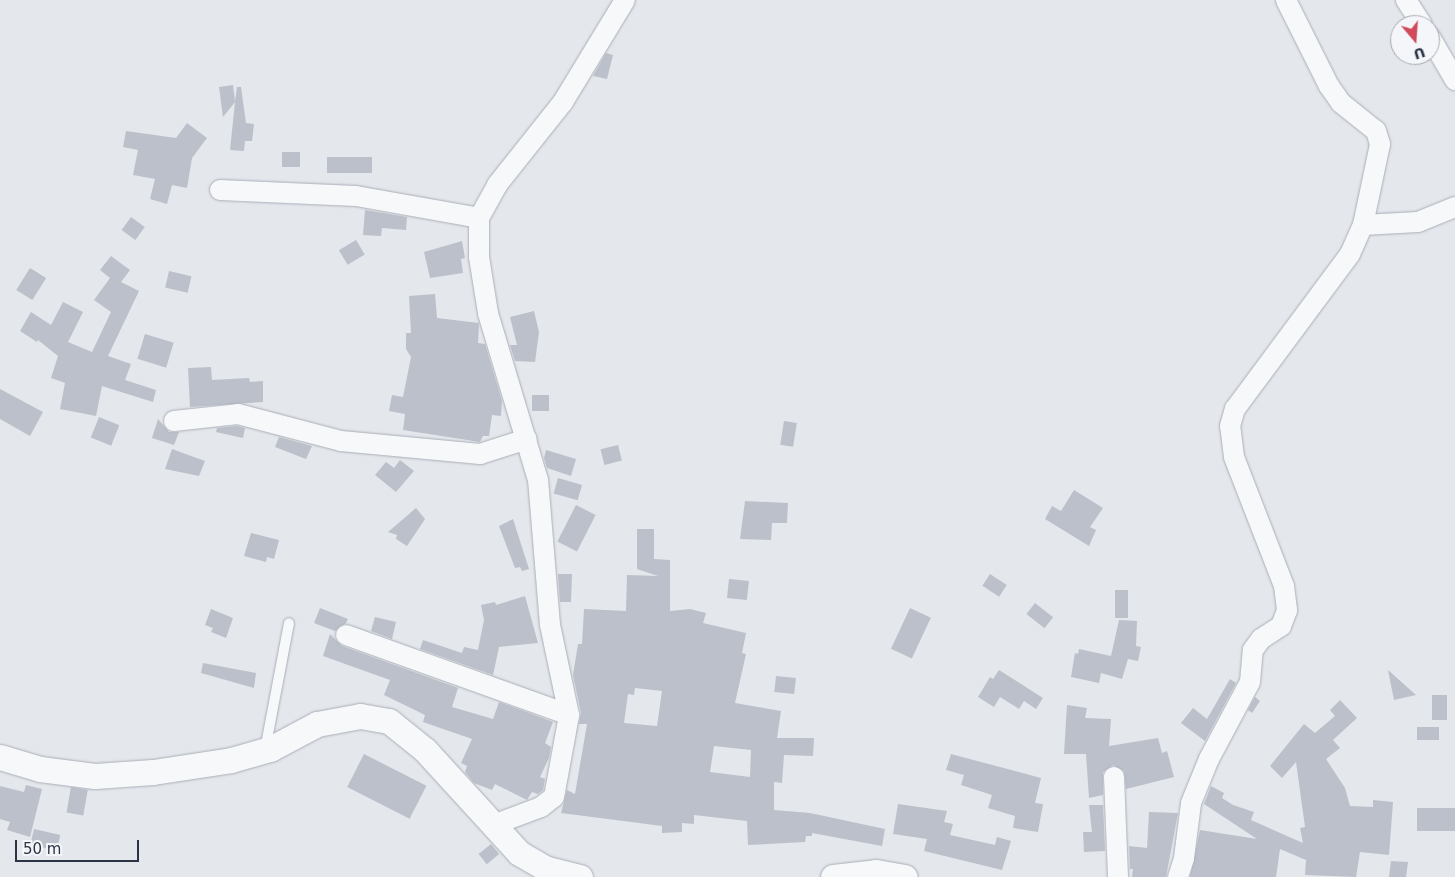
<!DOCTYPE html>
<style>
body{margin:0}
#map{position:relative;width:1455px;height:877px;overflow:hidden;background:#e4e7ec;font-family:"DejaVu Sans",sans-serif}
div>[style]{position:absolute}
.building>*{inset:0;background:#bbc0ca;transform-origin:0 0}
.roads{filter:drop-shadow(0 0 1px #a9aeb7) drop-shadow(0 0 1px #a9aeb7)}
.service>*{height:10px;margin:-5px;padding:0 5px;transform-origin:5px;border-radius:5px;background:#f7f8fa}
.minor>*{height:20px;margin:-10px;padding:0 10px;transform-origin:10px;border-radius:10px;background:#f7f8fa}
.tertiary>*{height:25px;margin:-12.5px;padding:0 12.5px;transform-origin:12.5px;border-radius:12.5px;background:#f7f8fa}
span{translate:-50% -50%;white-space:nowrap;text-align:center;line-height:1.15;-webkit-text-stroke:4px #f4f6f9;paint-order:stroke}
.north{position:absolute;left:1390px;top:15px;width:50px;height:50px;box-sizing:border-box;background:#f4f6f9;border:1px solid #a4a8b1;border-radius:50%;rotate:162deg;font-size:14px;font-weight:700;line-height:20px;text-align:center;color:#2b3445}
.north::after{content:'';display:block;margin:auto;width:18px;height:22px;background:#d1495b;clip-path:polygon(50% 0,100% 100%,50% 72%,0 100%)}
.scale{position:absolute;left:15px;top:840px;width:124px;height:22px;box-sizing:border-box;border:2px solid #2b3445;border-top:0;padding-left:6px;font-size:15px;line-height:18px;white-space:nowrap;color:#2b3445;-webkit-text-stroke:4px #f4f6f9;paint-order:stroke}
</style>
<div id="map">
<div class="building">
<div style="clip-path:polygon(606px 53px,613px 55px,607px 79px,593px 76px)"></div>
<div style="clip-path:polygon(233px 85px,235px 101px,237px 87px,241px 87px,246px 123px,254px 124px,252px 141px,245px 141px,244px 151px,230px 150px,235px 102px,223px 117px,219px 87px)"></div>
<div style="clip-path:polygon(187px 123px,207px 138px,192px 158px,187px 188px,172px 185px,167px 204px,150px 199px,155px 179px,133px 175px,138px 150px,123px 147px,126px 131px,176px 138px)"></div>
<div style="left:282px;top:152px;width:18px;height:15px"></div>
<div style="left:327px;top:157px;width:45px;height:16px"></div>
<div style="clip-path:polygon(365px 210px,407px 217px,406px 230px,382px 228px,381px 236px,363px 235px)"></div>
<div style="left:131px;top:217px;width:17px;height:16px;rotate:36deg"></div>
<div style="left:356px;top:240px;width:17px;height:20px;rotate:59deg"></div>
<div style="clip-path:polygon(462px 241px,465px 258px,461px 259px,463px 273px,430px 278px,424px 252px)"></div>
<div style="clip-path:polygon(111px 256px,130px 270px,121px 282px,139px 291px,108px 356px,131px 364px,125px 380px,156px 390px,153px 402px,102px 386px,96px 416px,60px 409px,65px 383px,51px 378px,58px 356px,38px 340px,37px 342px,20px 331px,31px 312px,51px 325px,63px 302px,83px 312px,68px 342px,92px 352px,111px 312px,94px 300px,110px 278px,100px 270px)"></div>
<div style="left:30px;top:268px;width:19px;height:26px;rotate:32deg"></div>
<div style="left:169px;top:271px;width:23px;height:17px;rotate:13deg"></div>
<div style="clip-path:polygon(435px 294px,437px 318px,479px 323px,478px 343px,485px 344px,502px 401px,501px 416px,492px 415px,489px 436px,483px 436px,480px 442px,403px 430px,405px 414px,389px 411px,392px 395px,403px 397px,411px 357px,406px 349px,406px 333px,411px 333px,409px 296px)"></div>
<div style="clip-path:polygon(534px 311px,539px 332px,535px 362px,515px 361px,510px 345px,517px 345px,510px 317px)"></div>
<div style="left:145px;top:334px;width:30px;height:26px;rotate:17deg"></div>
<div style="clip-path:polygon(211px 367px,212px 380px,249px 378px,250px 382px,263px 381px,263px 402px,190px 407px,188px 368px)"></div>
<div style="clip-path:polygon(0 389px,43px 412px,30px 436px,0 419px)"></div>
<div style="left:532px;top:395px;width:17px;height:16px"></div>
<div style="left:99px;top:417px;width:22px;height:22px;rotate:22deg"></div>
<div style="clip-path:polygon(158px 419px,169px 432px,179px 432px,174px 445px,152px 438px)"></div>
<div style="left:784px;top:421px;width:13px;height:24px;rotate:9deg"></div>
<div style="clip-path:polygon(237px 426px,245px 428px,243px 438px,216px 432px,217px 428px)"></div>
<div style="clip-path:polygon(279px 437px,312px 446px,306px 459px,275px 447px)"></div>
<div style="left:618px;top:445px;width:16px;height:18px;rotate:76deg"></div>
<div style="clip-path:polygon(172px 449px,205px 461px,199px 476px,165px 469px)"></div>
<div style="clip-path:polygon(546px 450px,576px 459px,571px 476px,547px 468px,544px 458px)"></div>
<div style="clip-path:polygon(400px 460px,414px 471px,396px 492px,375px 475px,386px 462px,394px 468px)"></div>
<div style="left:558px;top:478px;width:25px;height:16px;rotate:16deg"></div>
<div style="clip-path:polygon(1074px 490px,1103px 508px,1090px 527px,1096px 530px,1089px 546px,1045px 519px,1052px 506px,1061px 511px)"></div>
<div style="clip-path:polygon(745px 501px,788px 503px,787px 523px,772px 523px,771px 540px,740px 539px)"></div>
<div style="left:576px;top:505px;width:22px;height:41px;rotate:27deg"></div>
<div style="clip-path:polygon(416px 508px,425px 519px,407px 546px,396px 539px,397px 535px,388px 532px)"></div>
<div style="clip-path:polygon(513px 519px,529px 569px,522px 571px,520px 567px,515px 568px,499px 526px)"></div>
<div style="clip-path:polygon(evenodd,637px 529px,654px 529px,654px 559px,670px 560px,670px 611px,690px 609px,706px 613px,703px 623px,746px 633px,742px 653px,746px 654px,735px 703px,781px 711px,777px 738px,814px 738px,813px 756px,784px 755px,782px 783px,774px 782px,774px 810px,810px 813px,885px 829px,882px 846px,812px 833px,812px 836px,806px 836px,805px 842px,748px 845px,747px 821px,694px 815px,694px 824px,682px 823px,682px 832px,662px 833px,662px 826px,561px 813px,567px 790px,575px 794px,587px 724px,579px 724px,581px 713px,573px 675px,578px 644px,582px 644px,584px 609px,626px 611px,627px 575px,658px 576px,637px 569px,637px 529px,635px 688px,662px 691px,657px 726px,624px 723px,628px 694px,634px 695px,635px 688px,637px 529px,714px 746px,751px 750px,750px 777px,710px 772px,714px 746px)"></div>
<div style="clip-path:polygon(251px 533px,279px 540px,274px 559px,267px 557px,266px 562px,244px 556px)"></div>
<div style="clip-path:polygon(558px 574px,572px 574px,571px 602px,560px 602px)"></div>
<div style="left:990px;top:574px;width:20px;height:14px;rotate:33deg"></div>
<div style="left:729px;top:579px;width:20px;height:19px;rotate:6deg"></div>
<div style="left:1115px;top:590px;width:13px;height:28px"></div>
<div style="clip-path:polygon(525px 596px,538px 643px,499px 647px,493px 675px,420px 649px,423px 640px,462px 653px,464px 647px,478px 650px,484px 620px,481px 605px,495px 602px,496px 605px)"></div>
<div style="left:1035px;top:603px;width:23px;height:14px;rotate:38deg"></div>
<div style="clip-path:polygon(320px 608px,348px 619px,346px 623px,335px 631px,314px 623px)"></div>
<div style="left:910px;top:608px;width:23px;height:45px;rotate:25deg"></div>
<div style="clip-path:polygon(211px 609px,233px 618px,226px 638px,211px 632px,213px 628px,205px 625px)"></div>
<div style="clip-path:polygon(375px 617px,396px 622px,392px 639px,371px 631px)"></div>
<div style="clip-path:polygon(1119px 620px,1137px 621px,1136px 646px,1141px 647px,1138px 661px,1128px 659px,1122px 679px,1101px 673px,1099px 683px,1071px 677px,1075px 653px,1078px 654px,1079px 649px,1111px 656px)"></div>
<div style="clip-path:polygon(330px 634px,342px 646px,458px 688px,452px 707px,493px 719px,499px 702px,553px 722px,545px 743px,551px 747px,549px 758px,540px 777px,545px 779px,543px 790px,538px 794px,532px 792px,527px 800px,495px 784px,492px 790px,474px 783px,465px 772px,467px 766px,461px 763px,472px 739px,423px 722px,425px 715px,384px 695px,390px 680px,323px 656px)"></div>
<div style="clip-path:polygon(203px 663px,256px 673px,254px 688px,201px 673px)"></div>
<div style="clip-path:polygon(999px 670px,1043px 698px,1036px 709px,1024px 701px,1019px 709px,1000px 697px,994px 707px,978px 697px,990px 677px,993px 679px)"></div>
<div style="clip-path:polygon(1388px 670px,1416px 695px,1394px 700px)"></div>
<div style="left:776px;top:676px;width:20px;height:16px;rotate:6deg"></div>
<div style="clip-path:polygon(1230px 679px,1236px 683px,1205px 741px,1181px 723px,1193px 708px,1207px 719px)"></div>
<div style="left:1432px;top:695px;width:15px;height:25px"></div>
<div style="clip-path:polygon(1255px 697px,1260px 701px,1252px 713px,1248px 710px)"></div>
<div style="clip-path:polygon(1340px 700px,1357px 718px,1333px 740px,1340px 748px,1326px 759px,1345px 788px,1350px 806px,1373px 807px,1373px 800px,1393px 802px,1389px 855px,1360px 852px,1356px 877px,1305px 875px,1306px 860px,1280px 849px,1276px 877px,1190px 877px,1200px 830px,1257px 839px,1204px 804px,1211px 786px,1224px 793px,1222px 798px,1233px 805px,1254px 812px,1251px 820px,1303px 843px,1300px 828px,1305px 827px,1296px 762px,1282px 778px,1270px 766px,1304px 724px,1315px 733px,1335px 716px,1330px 710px)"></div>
<div style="clip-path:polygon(1067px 705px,1087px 708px,1085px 718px,1111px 719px,1109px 746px,1158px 738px,1162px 753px,1167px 751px,1174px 777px,1126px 789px,1124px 771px,1113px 765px,1103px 772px,1103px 795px,1089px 798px,1086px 754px,1064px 754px)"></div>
<div style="left:1439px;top:727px;width:13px;height:22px;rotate:90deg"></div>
<div style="left:364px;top:754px;width:70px;height:37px;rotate:27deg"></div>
<div style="clip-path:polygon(951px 754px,1041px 778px,1035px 803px,1043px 804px,1038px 832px,1013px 828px,1015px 816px,988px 808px,992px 795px,961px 785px,964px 775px,946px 770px)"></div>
<div style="clip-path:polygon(26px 785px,42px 789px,30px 837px,7px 830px,10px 822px,0 819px,0 786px,24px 792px)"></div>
<div style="left:71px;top:787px;width:17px;height:26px;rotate:10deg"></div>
<div style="clip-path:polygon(898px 804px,947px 811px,944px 822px,953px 824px,950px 835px,995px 845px,997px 837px,1011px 841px,1002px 870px,924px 851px,927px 839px,893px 834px)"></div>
<div style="clip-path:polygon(1089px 805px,1103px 805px,1105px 851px,1084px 852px,1083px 832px,1092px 832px)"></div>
<div style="left:1417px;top:808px;width:38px;height:23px"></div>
<div style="clip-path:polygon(1149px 812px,1178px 813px,1166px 877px,1132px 877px,1133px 869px,1130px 869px,1129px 846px,1147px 848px)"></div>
<div style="left:34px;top:829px;width:27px;height:16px;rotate:13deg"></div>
<div style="left:491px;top:844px;width:13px;height:16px;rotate:51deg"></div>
<div style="clip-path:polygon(1391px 861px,1408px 862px,1406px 877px,1389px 877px)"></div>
</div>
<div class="roads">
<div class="service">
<div style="left:265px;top:750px;width:129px;rotate:-79.3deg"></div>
</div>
<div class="minor">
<div style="left:1406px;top:0;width:30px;rotate:57deg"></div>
<div style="left:1430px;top:37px;width:50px;rotate:59.8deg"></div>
<div style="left:220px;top:190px;width:136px;rotate:2.5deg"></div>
<div style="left:356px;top:196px;width:125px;rotate:10.1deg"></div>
<div style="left:1363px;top:225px;width:55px;rotate:-3.1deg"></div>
<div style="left:1418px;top:222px;width:40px;rotate:-22deg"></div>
<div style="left:174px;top:421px;width:64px;rotate:-6.2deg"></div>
<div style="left:238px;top:414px;width:106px;rotate:14.7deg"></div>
<div style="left:341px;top:441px;width:140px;rotate:5.3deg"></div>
<div style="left:480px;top:454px;width:49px;rotate:-17.7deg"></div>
<div style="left:346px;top:635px;width:237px;rotate:19.7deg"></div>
<div style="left:1114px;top:777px;width:100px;rotate:87.7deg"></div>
<div style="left:493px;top:825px;width:51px;rotate:-20.6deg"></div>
<div style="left:541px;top:807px;width:16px;rotate:-38deg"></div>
<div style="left:554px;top:797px;width:83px;rotate:-79.6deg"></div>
<div style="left:569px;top:715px;width:92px;rotate:-101.9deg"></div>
<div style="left:550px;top:625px;width:145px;rotate:-94.7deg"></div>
<div style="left:538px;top:480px;width:174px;rotate:-106.7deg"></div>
<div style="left:488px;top:313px;width:57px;rotate:-99.1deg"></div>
<div style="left:479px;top:257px;width:39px;rotate:-90deg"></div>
<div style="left:479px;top:218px;width:38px;rotate:-61deg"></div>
<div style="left:497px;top:185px;width:106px;rotate:-51.5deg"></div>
<div style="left:563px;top:102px;width:119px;rotate:-58.7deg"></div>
<div style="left:1178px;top:877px;width:20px;rotate:-72deg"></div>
<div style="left:1184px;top:858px;width:55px;rotate:-82.7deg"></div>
<div style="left:1191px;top:803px;width:48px;rotate:-67.8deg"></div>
<div style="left:1209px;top:759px;width:87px;rotate:-62deg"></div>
<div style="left:1250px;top:682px;width:32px;rotate:-85deg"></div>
<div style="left:1253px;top:650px;width:14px;rotate:-54deg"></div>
<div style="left:1261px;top:639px;width:24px;rotate:-33deg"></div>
<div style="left:1281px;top:626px;width:17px;rotate:-69deg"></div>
<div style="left:1287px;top:610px;width:24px;rotate:-97deg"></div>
<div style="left:1284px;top:586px;width:138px;rotate:-111.2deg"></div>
<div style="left:1234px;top:457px;width:31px;rotate:-97deg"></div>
<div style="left:1230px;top:426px;width:18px;rotate:-74deg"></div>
<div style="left:1235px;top:409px;width:193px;rotate:-53.4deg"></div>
<div style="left:1350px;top:254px;width:32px;rotate:-66deg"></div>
<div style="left:1363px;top:225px;width:83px;rotate:-78.1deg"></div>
<div style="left:1380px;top:144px;width:14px;rotate:-107deg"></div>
<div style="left:1376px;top:131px;width:45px;rotate:-141.3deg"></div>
<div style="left:1341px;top:103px;width:21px;rotate:-125deg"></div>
<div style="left:1329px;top:86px;width:96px;rotate:-116.6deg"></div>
</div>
<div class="tertiary">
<div style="left:0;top:757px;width:42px;rotate:16.7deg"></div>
<div style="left:40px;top:769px;width:55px;rotate:7.3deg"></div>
<div style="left:95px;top:776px;width:58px;rotate:-3.9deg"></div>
<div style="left:153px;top:772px;width:79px;rotate:-8.7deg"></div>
<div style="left:231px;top:760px;width:41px;rotate:-15.8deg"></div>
<div style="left:270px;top:749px;width:53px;rotate:-28deg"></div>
<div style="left:317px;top:724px;width:44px;rotate:-10.5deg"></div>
<div style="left:360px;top:716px;width:29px;rotate:10deg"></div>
<div style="left:389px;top:721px;width:46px;rotate:38.9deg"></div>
<div style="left:425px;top:750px;width:139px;rotate:47.6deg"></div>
<div style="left:519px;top:853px;width:32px;rotate:30deg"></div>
<div style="left:547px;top:869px;width:34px;rotate:14deg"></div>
<div style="left:833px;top:877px;width:43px;rotate:-6.6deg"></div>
<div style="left:876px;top:872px;width:29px;rotate:10deg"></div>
</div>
</div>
<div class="north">U</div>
<div class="scale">50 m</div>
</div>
